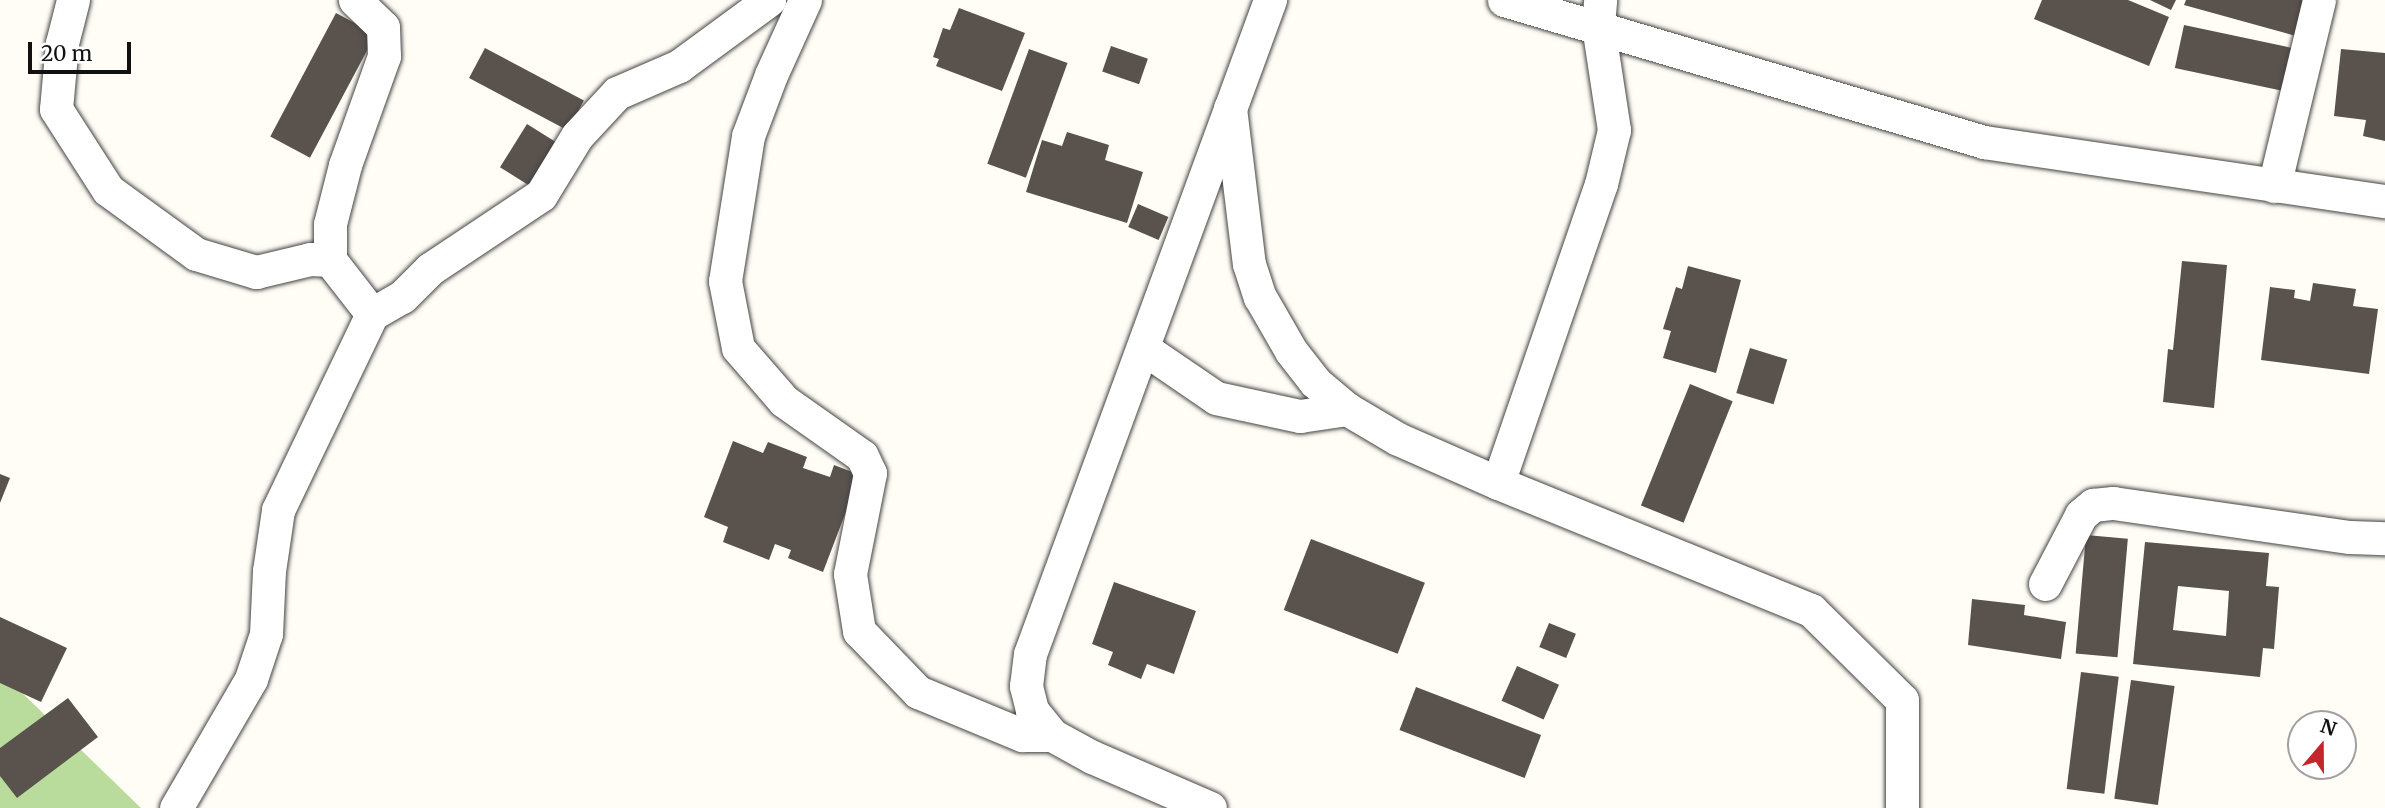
<!DOCTYPE html>
<style>
body{margin:0}
#map{position:relative;width:2385px;height:808px;overflow:hidden;background:#fffdf5;font-family:Merriweather,serif}
div>[style]{position:absolute}
.forest>*{inset:0;background:#b9dc9c}
.building>*{inset:0;background:#5a524d;transform-origin:0 0}
.roads{filter:drop-shadow(0 0 2px #444) drop-shadow(0 0 2px #444)}
.street>*{height:33px;margin:-16.5px;padding:0 16.5px;transform-origin:16.5px;border-radius:16.5px;background:#fff}
span{translate:-50% -50%;white-space:nowrap;text-align:center;line-height:1.15;-webkit-text-stroke:7px #fff;paint-order:stroke}
.north{position:absolute;left:2287px;top:710px;width:70px;height:70px;box-sizing:border-box;background:#fff;border:2px solid #a0a0a0;border-radius:50%;rotate:20deg;font-size:19px;font-weight:700;line-height:28px;text-align:center;color:#111}
.north::after{content:'';display:block;margin:auto;width:24px;height:32px;background:#c4262e;clip-path:polygon(50% 0,100% 100%,50% 72%,0 100%)}
.scale{position:absolute;left:28px;top:42px;width:103px;height:32px;box-sizing:border-box;border:4px solid #111;border-top:0;padding-left:9px;font-size:21px;line-height:24px;white-space:nowrap;color:#111;-webkit-text-stroke:5px #fff;paint-order:stroke}
</style>
<div id="map">
<div class="forest">
<div style="clip-path:polygon(0 665px,17px 688px,141px 808px,0 808px)"></div>
</div>
<div class="building">
<div style="clip-path:polygon(2042px 0,2128px 0,2169px 17px,2149px 66px,2034px 19px)"></div>
<div style="clip-path:polygon(2150px 0,2176px 0,2171px 10px)"></div>
<div style="clip-path:polygon(2186px 0,2306px 0,2296px 36px,2184px 5px)"></div>
<div style="clip-path:polygon(959px 8px,1025px 33px,1002px 91px,936px 66px,939px 59px,933px 57px,943px 28px,950px 30px)"></div>
<div style="left:336px;top:13px;width:45px;height:140px;rotate:28deg"></div>
<div style="left:2184px;top:25px;width:117px;height:44px;rotate:12deg"></div>
<div style="left:1111px;top:46px;width:39px;height:27px;rotate:19deg"></div>
<div style="left:485px;top:48px;width:112px;height:34px;rotate:28deg"></div>
<div style="left:1029px;top:49px;width:41px;height:122px;rotate:20deg"></div>
<div style="clip-path:polygon(2341px 49px,2385px 53px,2385px 141px,2363px 136px,2366px 120px,2334px 116px)"></div>
<div style="left:527px;top:124px;width:40px;height:51px;rotate:32deg"></div>
<div style="clip-path:polygon(1067px 132px,1109px 145px,1105px 160px,1143px 172px,1127px 223px,1026px 192px,1042px 140px,1062px 146px)"></div>
<div style="left:1138px;top:204px;width:33px;height:25px;rotate:23deg"></div>
<div style="clip-path:polygon(2182px 261px,2227px 265px,2214px 408px,2163px 402px,2168px 349px,2173px 350px)"></div>
<div style="clip-path:polygon(1688px 266px,1741px 280px,1716px 373px,1663px 358px,1671px 331px,1663px 329px,1676px 287px,1682px 289px)"></div>
<div style="clip-path:polygon(2313px 283px,2356px 289px,2353px 306px,2378px 309px,2369px 374px,2261px 360px,2270px 287px,2295px 290px,2294px 298px,2310px 301px)"></div>
<div style="left:1750px;top:348px;width:39px;height:47px;rotate:17deg"></div>
<div style="left:1690px;top:384px;width:46px;height:131px;rotate:22deg"></div>
<div style="clip-path:polygon(733px 441px,763px 453px,768px 442px,807px 457px,803px 468px,830px 477px,834px 465px,860px 475px,823px 572px,788px 558px,791px 550px,775px 544px,769px 560px,723px 542px,728px 527px,704px 517px)"></div>
<div style="clip-path:polygon(0 474px,10px 478px,0 503px)"></div>
<div style="left:2086px;top:535px;width:42px;height:119px;rotate:5deg"></div>
<div style="left:1311px;top:539px;width:122px;height:76px;rotate:21deg"></div>
<div style="clip-path:polygon(evenodd,2145px 542px,2269px 553px,2266px 586px,2279px 587px,2274px 649px,2263px 648px,2260px 677px,2133px 664px,2145px 542px,2178px 586px,2229px 591px,2226px 636px,2173px 630px,2178px 586px)"></div>
<div style="clip-path:polygon(1114px 582px,1196px 611px,1174px 674px,1147px 664px,1141px 679px,1108px 665px,1113px 652px,1092px 644px)"></div>
<div style="clip-path:polygon(1972px 599px,2025px 605px,2024px 615px,2066px 622px,2061px 659px,1968px 645px)"></div>
<div style="clip-path:polygon(0 617px,67px 648px,41px 702px,0 683px)"></div>
<div style="left:1549px;top:623px;width:29px;height:26px;rotate:22deg"></div>
<div style="left:1517px;top:666px;width:46px;height:38px;rotate:24deg"></div>
<div style="left:2081px;top:672px;width:38px;height:118px;rotate:7deg"></div>
<div style="left:2131px;top:680px;width:44px;height:120px;rotate:8deg"></div>
<div style="left:1416px;top:687px;width:134px;height:46px;rotate:21deg"></div>
<div style="clip-path:polygon(68px 698px,98px 737px,17px 798px,0 776px,0 748px)"></div>
</div>
<div class="roads">
<div class="street">
<div style="left:73px;top:0;width:44px;rotate:104.3deg"></div>
<div style="left:62px;top:43px;width:66px;rotate:95.2deg"></div>
<div style="left:56px;top:109px;width:96px;rotate:57.3deg"></div>
<div style="left:108px;top:190px;width:109px;rotate:36deg"></div>
<div style="left:196px;top:254px;width:63px;rotate:16.7deg"></div>
<div style="left:256px;top:272px;width:56px;rotate:-13.5deg"></div>
<div style="left:310px;top:259px;width:20px;rotate:3deg"></div>
<div style="left:330px;top:260px;width:68px;rotate:52.1deg"></div>
<div style="left:805px;top:0;width:82px;rotate:114.4deg"></div>
<div style="left:771px;top:75px;width:65px;rotate:110.7deg"></div>
<div style="left:748px;top:136px;width:147px;rotate:99deg"></div>
<div style="left:725px;top:281px;width:68px;rotate:79deg"></div>
<div style="left:738px;top:348px;width:70px;rotate:49deg"></div>
<div style="left:784px;top:401px;width:95px;rotate:35.2deg"></div>
<div style="left:862px;top:456px;width:19px;rotate:65deg"></div>
<div style="left:870px;top:473px;width:103px;rotate:101.2deg"></div>
<div style="left:850px;top:574px;width:58px;rotate:81deg"></div>
<div style="left:859px;top:631px;width:85px;rotate:46deg"></div>
<div style="left:918px;top:692px;width:113px;rotate:22.5deg"></div>
<div style="left:1022px;top:735px;width:30px"></div>
<div style="left:1504px;top:0;width:501px;rotate:16.48deg"></div>
<div style="left:1984px;top:142px;width:405px;rotate:8.4deg"></div>
<div style="left:1230px;top:108px;width:157px;rotate:83.1deg"></div>
<div style="left:1249px;top:264px;width:35px;rotate:72deg"></div>
<div style="left:1260px;top:297px;width:62px;rotate:60.1deg"></div>
<div style="left:1291px;top:351px;width:39px;rotate:52deg"></div>
<div style="left:1315px;top:382px;width:42px;rotate:40.2deg"></div>
<div style="left:1347px;top:409px;width:59px;rotate:30.5deg"></div>
<div style="left:1398px;top:439px;width:109px;rotate:23.7deg"></div>
<div style="left:1498px;top:483px;width:338px;rotate:22.1deg"></div>
<div style="left:1811px;top:610px;width:128px;rotate:44.7deg"></div>
<div style="left:1902px;top:700px;width:108px;rotate:90deg"></div>
<div style="left:2274px;top:186px;width:191px;rotate:-76.4deg"></div>
<div style="left:330px;top:260px;width:36px;rotate:-90deg"></div>
<div style="left:330px;top:224px;width:61px;rotate:-75.7deg"></div>
<div style="left:345px;top:165px;width:116px;rotate:-70.3deg"></div>
<div style="left:384px;top:56px;width:29px;rotate:-92deg"></div>
<div style="left:383px;top:27px;width:39px;rotate:-136deg"></div>
<div style="left:1143px;top:348px;width:88px;rotate:34.4deg"></div>
<div style="left:1216px;top:398px;width:86px;rotate:12.1deg"></div>
<div style="left:1300px;top:416px;width:48px;rotate:-8.5deg"></div>
<div style="left:1498px;top:483px;width:316px;rotate:-71deg"></div>
<div style="left:1601px;top:184px;width:56px;rotate:-76.5deg"></div>
<div style="left:1614px;top:130px;width:106px;rotate:-98.7deg"></div>
<div style="left:1598px;top:25px;width:25px;rotate:-85deg"></div>
<div style="left:2045px;top:584px;width:78px;rotate:-62.4deg"></div>
<div style="left:2081px;top:515px;width:16px;rotate:-40deg"></div>
<div style="left:2093px;top:505px;width:20px;rotate:-6deg"></div>
<div style="left:2113px;top:503px;width:239px;rotate:8.2deg"></div>
<div style="left:2350px;top:537px;width:35px;rotate:2deg"></div>
<div style="left:176px;top:808px;width:149px;rotate:-59.8deg"></div>
<div style="left:251px;top:679px;width:47px;rotate:-71.6deg"></div>
<div style="left:266px;top:634px;width:63px;rotate:-87.3deg"></div>
<div style="left:269px;top:571px;width:62px;rotate:-81.6deg"></div>
<div style="left:278px;top:510px;width:217px;rotate:-64.4deg"></div>
<div style="left:372px;top:314px;width:34px;rotate:-30deg"></div>
<div style="left:402px;top:297px;width:40px;rotate:-45deg"></div>
<div style="left:430px;top:269px;width:133px;rotate:-33.7deg"></div>
<div style="left:541px;top:195px;width:69px;rotate:-58.6deg"></div>
<div style="left:577px;top:136px;width:59px;rotate:-47.1deg"></div>
<div style="left:617px;top:93px;width:68px;rotate:-23.5deg"></div>
<div style="left:679px;top:66px;width:112px;rotate:-36.3deg"></div>
<div style="left:1210px;top:808px;width:129px;rotate:-156.6deg"></div>
<div style="left:1092px;top:757px;width:46px;rotate:-151.2deg"></div>
<div style="left:1052px;top:735px;width:32px;rotate:-129deg"></div>
<div style="left:1032px;top:710px;width:25px;rotate:-104deg"></div>
<div style="left:1026px;top:686px;width:32px;rotate:-83deg"></div>
<div style="left:1030px;top:654px;width:697px;rotate:-69.85deg"></div>
</div>
</div>
<div class="north">N</div>
<div class="scale">20 m</div>
</div>
